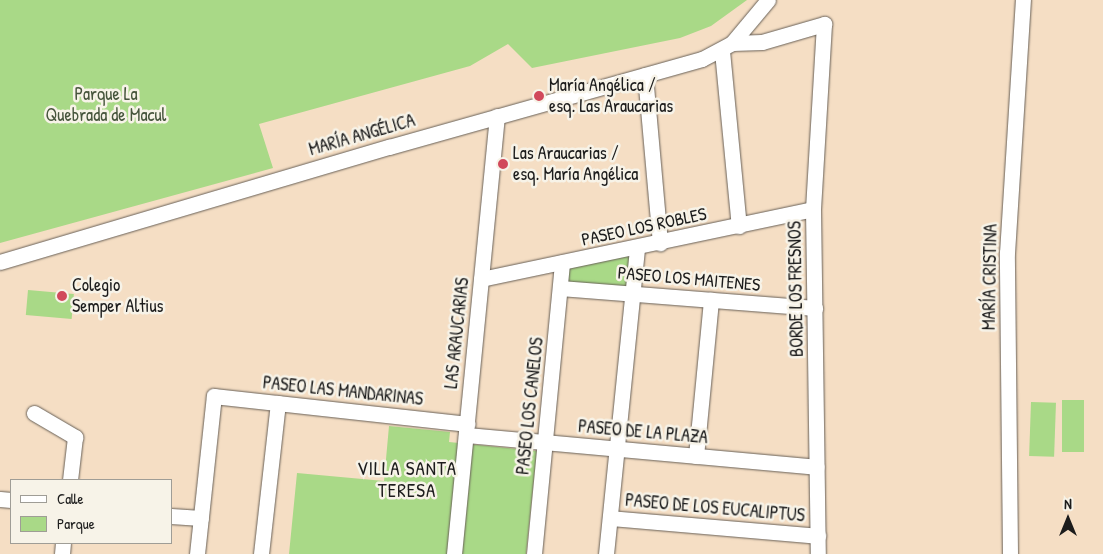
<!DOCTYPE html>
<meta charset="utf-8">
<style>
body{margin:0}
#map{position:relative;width:1103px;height:554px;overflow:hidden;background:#f5dec4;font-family:"Patrick Hand",sans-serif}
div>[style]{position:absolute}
.green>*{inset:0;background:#a9d987;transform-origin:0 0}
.roads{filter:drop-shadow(0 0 1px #686057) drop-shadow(0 0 1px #686057)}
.minor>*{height:15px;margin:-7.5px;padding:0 7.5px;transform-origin:7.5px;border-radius:7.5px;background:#fff}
.dots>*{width:14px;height:14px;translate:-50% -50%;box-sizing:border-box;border:2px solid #f7f3e8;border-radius:50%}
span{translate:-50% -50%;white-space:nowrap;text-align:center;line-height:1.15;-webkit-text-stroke:5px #f7f3e8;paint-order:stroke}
.poi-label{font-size:18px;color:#1c1c1c}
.left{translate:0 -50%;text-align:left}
.park-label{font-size:18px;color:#46553c}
.street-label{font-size:18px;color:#1c1c1c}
.neighbourhood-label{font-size:19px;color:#1c1c1c;letter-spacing:1px}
.legend{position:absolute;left:10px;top:479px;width:162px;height:65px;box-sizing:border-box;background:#f7f3e8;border:1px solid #9f9d96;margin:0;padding:6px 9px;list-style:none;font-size:15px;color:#1c1c1c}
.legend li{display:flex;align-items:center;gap:10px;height:25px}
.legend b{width:25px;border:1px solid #9f9d96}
.north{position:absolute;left:1043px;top:494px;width:50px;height:50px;-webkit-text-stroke:4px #f7f3e8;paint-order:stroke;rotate:0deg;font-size:14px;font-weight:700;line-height:20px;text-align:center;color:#1c1c1c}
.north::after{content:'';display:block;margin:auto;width:18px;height:22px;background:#1c1c1c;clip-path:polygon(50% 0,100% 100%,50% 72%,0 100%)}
</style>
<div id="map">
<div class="green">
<div style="clip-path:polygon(0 0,747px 0,711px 26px,680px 38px,532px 68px,508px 44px,470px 66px,259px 124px,273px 168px,0 243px)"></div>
<div style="clip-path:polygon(629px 254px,629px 290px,564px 285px,565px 268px)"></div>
<div style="left:28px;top:290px;width:46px;height:25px;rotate:5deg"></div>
<div style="left:1062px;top:400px;width:22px;height:52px"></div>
<div style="left:1031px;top:402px;width:25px;height:54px;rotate:2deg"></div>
<div style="clip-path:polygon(389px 426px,450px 432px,449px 442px,537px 451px,526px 554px,289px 554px,297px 473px,384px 481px)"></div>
</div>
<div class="roads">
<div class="minor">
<div style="left:732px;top:43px;width:30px;rotate:-2deg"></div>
<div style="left:762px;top:42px;width:65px;rotate:-16.2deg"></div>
<div style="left:824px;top:24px;width:185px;rotate:93.4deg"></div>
<div style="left:813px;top:209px;width:345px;rotate:89.2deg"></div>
<div style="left:722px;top:51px;width:176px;rotate:84.5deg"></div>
<div style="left:645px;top:75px;width:169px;rotate:84.9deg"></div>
<div style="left:0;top:262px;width:406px;rotate:-16.5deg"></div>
<div style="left:389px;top:147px;width:325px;rotate:-15.7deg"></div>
<div style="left:702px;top:59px;width:34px;rotate:-28deg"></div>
<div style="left:732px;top:43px;width:56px;rotate:-50.1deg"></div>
<div style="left:481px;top:279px;width:339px;rotate:-11.9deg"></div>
<div style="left:560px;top:288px;width:256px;rotate:4.5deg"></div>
<div style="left:34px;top:413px;width:48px;rotate:30.3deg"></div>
<div style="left:75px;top:437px;width:43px;rotate:96.6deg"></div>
<div style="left:466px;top:435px;width:352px;rotate:5.2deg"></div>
<div style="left:696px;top:456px;width:157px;rotate:-84.5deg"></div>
<div style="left:0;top:499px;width:11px;rotate:5deg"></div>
<div style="left:171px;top:516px;width:30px;rotate:4deg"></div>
<div style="left:610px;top:518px;width:209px;rotate:4.9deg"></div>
<div style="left:62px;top:554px;width:11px;rotate:-85deg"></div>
<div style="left:197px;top:554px;width:159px;rotate:-83.9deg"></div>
<div style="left:214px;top:396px;width:255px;rotate:6.3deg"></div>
<div style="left:261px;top:554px;width:152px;rotate:-83.6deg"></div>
<div style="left:454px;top:554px;width:440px;rotate:-84.4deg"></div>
<div style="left:534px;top:554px;width:293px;rotate:-84.5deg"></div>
<div style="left:606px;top:554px;width:308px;rotate:-84.2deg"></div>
<div style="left:1010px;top:554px;width:301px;rotate:-90.6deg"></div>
<div style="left:1007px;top:253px;width:254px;rotate:-86.4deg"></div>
</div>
</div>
<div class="dots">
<div style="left:539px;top:96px;background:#d1495b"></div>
<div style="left:503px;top:164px;background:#d1495b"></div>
<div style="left:62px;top:296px;background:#d1495b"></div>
</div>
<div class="poi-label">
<span class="left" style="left:549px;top:96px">María Angélica /<br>esq. Las Araucarias</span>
<span class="left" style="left:513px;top:164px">Las Araucarias /<br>esq. María Angélica</span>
<span class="left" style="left:72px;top:296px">Colegio<br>Semper Altius</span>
</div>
<div class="park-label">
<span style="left:106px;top:105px">Parque La<br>Quebrada de Macul</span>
</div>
<div class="street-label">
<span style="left:362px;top:135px;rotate:-16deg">MARÍA ANGÉLICA</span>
<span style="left:644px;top:227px;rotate:-12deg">PASEO LOS ROBLES</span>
<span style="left:990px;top:277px;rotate:-89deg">MARÍA CRISTINA</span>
<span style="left:689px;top:279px;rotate:5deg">PASEO LOS MAITENES</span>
<span style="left:796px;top:289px;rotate:-91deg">BORDE LOS FRESNOS</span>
<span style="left:457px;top:333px;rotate:-84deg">LAS ARAUCARIAS</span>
<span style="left:343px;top:391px;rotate:6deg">PASEO LAS MANDARINAS</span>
<span style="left:530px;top:406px;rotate:-84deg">PASEO LOS CANELOS</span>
<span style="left:643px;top:432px;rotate:5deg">PASEO DE LA PLAZA</span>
<span style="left:715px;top:508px;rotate:5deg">PASEO DE LOS EUCALIPTUS</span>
</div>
<div class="neighbourhood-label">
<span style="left:407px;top:480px">VILLA SANTA<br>TERESA</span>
</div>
<ul class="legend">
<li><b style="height:6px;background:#fff"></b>Calle</li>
<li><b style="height:14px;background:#a9d987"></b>Parque</li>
</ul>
<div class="north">N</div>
</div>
